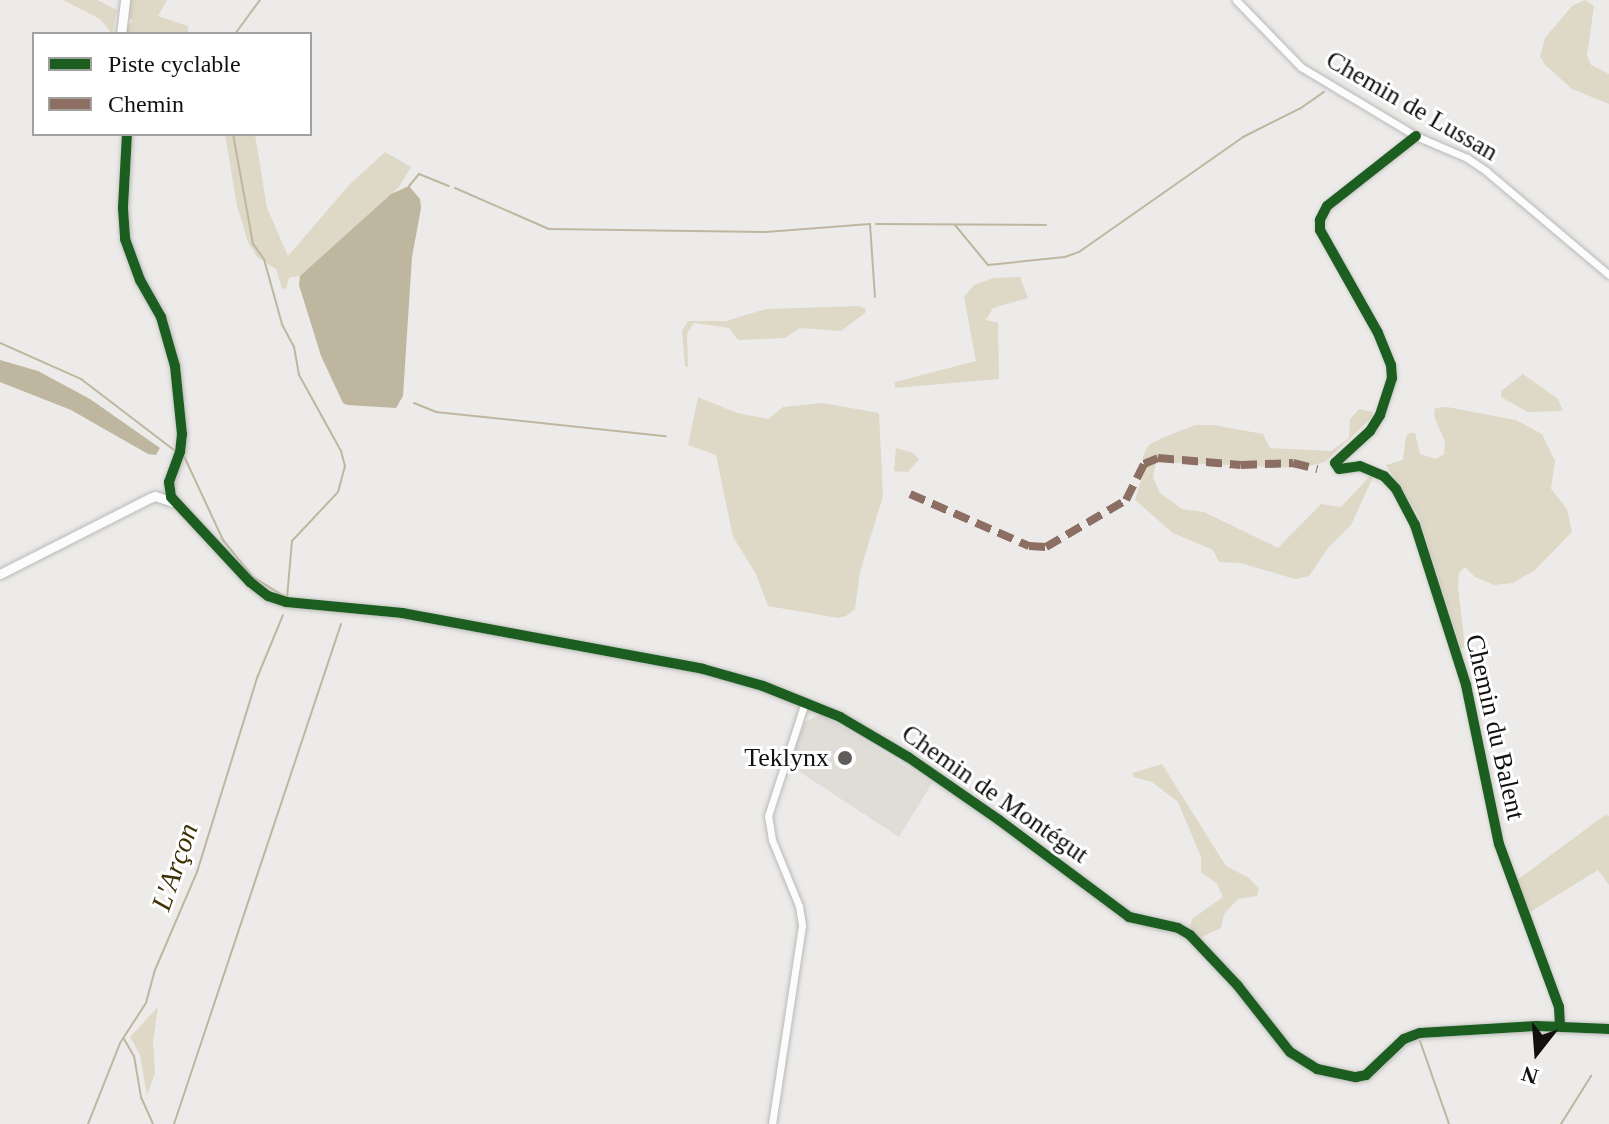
<!DOCTYPE html>
<meta charset="utf-8">
<style>
body{margin:0}
#map{position:relative;width:1609px;height:1124px;overflow:hidden;background:#ecebe9;font-family:"Times New Roman",serif}
div>[style]{position:absolute}
.built>*{inset:0;background:#e0ddd7}
.green>*{inset:0;background:#ded8c6}
.water>*{inset:0;background:#bfb6a0}
.stream>*{height:2px;margin:-1px;padding:0 1px;transform-origin:1px;border-radius:1px;background:#bfb6a0}
.roads{filter:drop-shadow(0 0 2px #bab9b8) drop-shadow(0 0 2px #bab9b8)}
.minor>*{height:7px;margin:-3.5px;padding:0 3.5px;transform-origin:3.5px;border-radius:3.5px;background:#fcfcfc}
.tertiary>*{height:9px;margin:-4.5px;padding:0 4.5px;transform-origin:4.5px;border-radius:4.5px;background:#fcfcfc}
.quiet>*{height:8px;margin-top:-4px;transform-origin:0;background:repeating-linear-gradient(90deg,#8d6e63 0 16px,transparent 0 24px)}
.cycleway>*{height:10px;margin:-5px;padding:0 5px;transform-origin:5px;border-radius:5px;background:#1b5e20}
.dots>*{width:22px;height:22px;translate:-50% -50%;box-sizing:border-box;border:4px solid #fff;border-radius:50%}
span{translate:-50% -50%;white-space:nowrap;text-align:center;line-height:1.15;-webkit-text-stroke:6px #fff;paint-order:stroke}
.street-label{font-size:26px;color:#121110}
.poi-label{font-size:26px;color:#121110}
.right{translate:-100% -50%;text-align:right}
.water-label{font-size:28px;color:#3d3004;font-style:italic}
.legend{position:absolute;left:32px;top:32px;width:280px;height:104px;box-sizing:border-box;background:#fff;border:2px solid #a0a09f;margin:0;padding:10px 14px;list-style:none;font-size:24px;color:#121110}
.legend li{display:flex;align-items:center;gap:16px;height:40px}
.legend b{width:40px;border:2px solid #a0a09f}
.north{position:absolute;left:1497px;top:1012px;width:80px;height:80px;-webkit-text-stroke:6px #fff;paint-order:stroke;rotate:197deg;font-size:22px;font-weight:700;line-height:32px;text-align:center;color:#121110}
.north::after{content:'';display:block;margin:auto;width:28px;height:36px;background:#121110;clip-path:polygon(50% 0,100% 100%,50% 72%,0 100%)}
</style>
<div id="map">
<div class="built">
<div style="clip-path:polygon(821px 714px,932px 783px,899px 837px,789px 765px,805px 722px)"></div>
</div>
<div class="green">
<div style="clip-path:polygon(63px 0,97px 0,117px 10px,112px 34px,100px 19px)"></div>
<div style="clip-path:polygon(129px 0,167px 0,158px 16px,188px 26px,188px 34px,126px 34px,127px 26px,133px 21px,127px 16px)"></div>
<div style="clip-path:polygon(1585px 0,1594px 6px,1587px 55px,1591px 65px,1609px 74px,1609px 104px,1572px 89px,1545px 65px,1540px 56px,1545px 38px,1572px 6px)"></div>
<div style="clip-path:polygon(225px 134px,255px 134px,267px 208px,288px 256px,350px 184px,385px 152px,411px 167px,399px 187px,300px 276px,289px 278px,286px 289px,282px 288px,276px 269px,257px 257px,248px 242px,237px 206px)"></div>
<div style="clip-path:polygon(1020px 277px,1028px 298px,993px 308px,986px 320px,998px 323px,999px 379px,895px 388px,895px 382px,976px 361px,964px 297px,974px 285px,994px 278px)"></div>
<div style="clip-path:polygon(859px 306px,866px 309px,865px 313px,841px 331px,800px 328px,785px 338px,738px 340px,729px 328px,694px 323px,687px 333px,688px 367px,685px 366px,682px 331px,688px 321px,726px 321px,766px 309px)"></div>
<div style="clip-path:polygon(1523px 374px,1558px 399px,1563px 411px,1528px 412px,1501px 397px,1501px 391px)"></div>
<div style="clip-path:polygon(698px 397px,737px 413px,768px 419px,783px 407px,823px 403px,879px 413px,883px 496px,860px 572px,855px 609px,846px 616px,838px 618px,768px 606px,756px 574px,733px 537px,716px 455px,688px 445px)"></div>
<div style="clip-path:polygon(1447px 407px,1516px 420px,1542px 434px,1555px 461px,1551px 489px,1567px 509px,1572px 532px,1535px 570px,1513px 583px,1494px 585px,1475px 577px,1465px 567px,1459px 573px,1458px 587px,1465px 646px,1461px 649px,1419px 517px,1386px 465px,1403px 460px,1406px 436px,1410px 433px,1415px 433px,1420px 454px,1436px 459px,1444px 454px,1445px 442px,1434px 416px,1435px 408px)"></div>
<div style="clip-path:polygon(1359px 409px,1373px 412px,1371px 418px,1325px 462px,1300px 468px,1156px 462px,1153px 478px,1160px 493px,1182px 509px,1204px 512px,1278px 548px,1321px 504px,1341px 507px,1371px 475px,1373px 477px,1351px 525px,1328px 548px,1309px 576px,1295px 579px,1240px 563px,1219px 562px,1213px 550px,1173px 533px,1135px 500px,1143px 474px,1143px 456px,1149px 445px,1162px 438px,1195px 425px,1213px 425px,1263px 434px,1270px 448px,1331px 451px,1349px 438px,1350px 419px)"></div>
<div style="clip-path:polygon(896px 448px,913px 453px,919px 459px,908px 472px,894px 471px)"></div>
<div style="clip-path:polygon(1162px 764px,1226px 866px,1249px 878px,1259px 889px,1257px 896px,1238px 899px,1224px 914px,1221px 928px,1200px 938px,1190px 927px,1192px 919px,1223px 897px,1217px 884px,1201px 872px,1201px 857px,1178px 802px,1152px 782px,1134px 777px,1132px 773px)"></div>
<div style="clip-path:polygon(1605px 815px,1609px 816px,1609px 885px,1598px 870px,1530px 912px,1516px 881px)"></div>
<div style="clip-path:polygon(158px 1007px,153px 1042px,155px 1073px,147px 1095px,140px 1055px,130px 1037px)"></div>
</div>
<div class="water">
<div style="clip-path:polygon(409px 186px,420px 199px,421px 208px,412px 257px,403px 396px,396px 408px,347px 405px,343px 403px,321px 356px,299px 285px,300px 276px,391px 194px)"></div>
<div style="clip-path:polygon(0 360px,38px 371px,90px 399px,160px 448px,156px 455px,148px 454px,71px 410px,0 382px)"></div>
</div>
<div class="stream">
<div style="left:235px;top:34px;width:42px;rotate:-53.7deg"></div>
<div style="left:409px;top:186px;width:16px;rotate:-50deg"></div>
<div style="left:419px;top:174px;width:32px;rotate:22deg"></div>
<div style="left:455px;top:188px;width:103px;rotate:23.6deg"></div>
<div style="left:549px;top:229px;width:217px;rotate:0.8deg"></div>
<div style="left:766px;top:232px;width:104px;rotate:-4.4deg"></div>
<div style="left:870px;top:224px;width:73px;rotate:86.1deg"></div>
<div style="left:876px;top:224px;width:170px;rotate:0.3deg"></div>
<div style="left:955px;top:225px;width:52px;rotate:50.5deg"></div>
<div style="left:988px;top:265px;width:77px;rotate:-5.9deg"></div>
<div style="left:1065px;top:257px;width:15px;rotate:-20deg"></div>
<div style="left:1079px;top:252px;width:200px;rotate:-35deg"></div>
<div style="left:1243px;top:137px;width:65px;rotate:-26.6deg"></div>
<div style="left:1301px;top:108px;width:28px;rotate:-35deg"></div>
<div style="left:0;top:343px;width:89px;rotate:24deg"></div>
<div style="left:81px;top:379px;width:117px;rotate:37.4deg"></div>
<div style="left:414px;top:403px;width:24px;rotate:22deg"></div>
<div style="left:436px;top:412px;width:231px;rotate:6deg"></div>
<div style="left:184px;top:456px;width:93px;rotate:65.1deg"></div>
<div style="left:223px;top:540px;width:48px;rotate:51deg"></div>
<div style="left:253px;top:577px;width:40px;rotate:32deg"></div>
<div style="left:287px;top:598px;width:57px;rotate:-85deg"></div>
<div style="left:292px;top:541px;width:67px;rotate:-46.8deg"></div>
<div style="left:338px;top:492px;width:27px;rotate:-75deg"></div>
<div style="left:345px;top:466px;width:16px;rotate:-105deg"></div>
<div style="left:341px;top:451px;width:87px;rotate:-118.9deg"></div>
<div style="left:299px;top:375px;width:28px;rotate:-100deg"></div>
<div style="left:294px;top:347px;width:26px;rotate:-118deg"></div>
<div style="left:282px;top:324px;width:67px;rotate:-105.5deg"></div>
<div style="left:264px;top:259px;width:19px;rotate:-126deg"></div>
<div style="left:253px;top:244px;width:112px;rotate:-100.3deg"></div>
<div style="left:124px;top:1039px;width:20px;rotate:60deg"></div>
<div style="left:134px;top:1056px;width:42px;rotate:80.3deg"></div>
<div style="left:141px;top:1097px;width:30px;rotate:66deg"></div>
<div style="left:1420px;top:1041px;width:88px;rotate:70.7deg"></div>
<div style="left:88px;top:1124px;width:87px;rotate:-68.4deg"></div>
<div style="left:120px;top:1043px;width:48px;rotate:-57deg"></div>
<div style="left:146px;top:1003px;width:34px;rotate:-75deg"></div>
<div style="left:155px;top:970px;width:107px;rotate:-66.8deg"></div>
<div style="left:197px;top:872px;width:203px;rotate:-72.8deg"></div>
<div style="left:257px;top:678px;width:68px;rotate:-67.6deg"></div>
<div style="left:174px;top:1124px;width:527px;rotate:-71.53deg"></div>
<div style="left:1561px;top:1124px;width:57px;rotate:-58deg"></div>
</div>
<div class="roads">
<div class="minor">
<div style="left:1236px;top:0;width:93px;rotate:45.9deg"></div>
<div style="left:1301px;top:67px;width:134px;rotate:31deg"></div>
<div style="left:1416px;top:136px;width:56px;rotate:23.3deg"></div>
<div style="left:1467px;top:158px;width:23px;rotate:34deg"></div>
<div style="left:1486px;top:171px;width:161px;rotate:40.2deg"></div>
<div style="left:1416px;top:136px;width:113px;rotate:141.8deg"></div>
<div style="left:1327px;top:206px;width:16px;rotate:117deg"></div>
<div style="left:1320px;top:220px;width:10px;rotate:90deg"></div>
<div style="left:1320px;top:230px;width:118px;rotate:60.6deg"></div>
<div style="left:1378px;top:333px;width:35px;rotate:68deg"></div>
<div style="left:1391px;top:365px;width:13px;rotate:86deg"></div>
<div style="left:1392px;top:378px;width:39px;rotate:108deg"></div>
<div style="left:1380px;top:415px;width:19px;rotate:122deg"></div>
<div style="left:1370px;top:431px;width:47px;rotate:137.6deg"></div>
<div style="left:1335px;top:463px;width:7px;rotate:56deg"></div>
<div style="left:1339px;top:469px;width:21px;rotate:-8deg"></div>
<div style="left:1360px;top:466px;width:26px;rotate:23deg"></div>
<div style="left:1384px;top:476px;width:18px;rotate:47deg"></div>
<div style="left:1396px;top:489px;width:41px;rotate:62.2deg"></div>
<div style="left:1415px;top:525px;width:168px;rotate:72.3deg"></div>
<div style="left:1466px;top:685px;width:162px;rotate:78.3deg"></div>
<div style="left:1499px;top:844px;width:174px;rotate:69.8deg"></div>
<div style="left:1559px;top:1007px;width:19px;rotate:87deg"></div>
<div style="left:772px;top:1124px;width:201px;rotate:-81.4deg"></div>
<div style="left:802px;top:925px;width:19px;rotate:-99deg"></div>
<div style="left:799px;top:906px;width:71px;rotate:-112.2deg"></div>
<div style="left:772px;top:840px;width:24px;rotate:-99deg"></div>
<div style="left:768px;top:816px;width:120px;rotate:-72deg"></div>
</div>
<div class="tertiary">
<div style="left:121px;top:34px;width:34px;rotate:-83deg"></div>
<div style="left:127px;top:134px;width:74px;rotate:93.1deg"></div>
<div style="left:123px;top:208px;width:31px;rotate:86deg"></div>
<div style="left:125px;top:239px;width:44px;rotate:69.9deg"></div>
<div style="left:140px;top:280px;width:43px;rotate:60.4deg"></div>
<div style="left:161px;top:317px;width:51px;rotate:74.1deg"></div>
<div style="left:175px;top:366px;width:68px;rotate:84.1deg"></div>
<div style="left:182px;top:434px;width:18px;rotate:96deg"></div>
<div style="left:180px;top:452px;width:32px;rotate:110deg"></div>
<div style="left:169px;top:482px;width:15px;rotate:82deg"></div>
<div style="left:171px;top:497px;width:116px;rotate:47.1deg"></div>
<div style="left:250px;top:582px;width:23px;rotate:38deg"></div>
<div style="left:268px;top:596px;width:19px;rotate:18deg"></div>
<div style="left:286px;top:602px;width:117px;rotate:5.4deg"></div>
<div style="left:402px;top:613px;width:306px;rotate:10.5deg"></div>
<div style="left:703px;top:669px;width:62px;rotate:15.8deg"></div>
<div style="left:763px;top:686px;width:83px;rotate:21.9deg"></div>
<div style="left:840px;top:717px;width:79px;rotate:30.5deg"></div>
<div style="left:908px;top:757px;width:111px;rotate:34.7deg"></div>
<div style="left:999px;top:820px;width:162px;rotate:36.7deg"></div>
<div style="left:1129px;top:917px;width:50px;rotate:12.7deg"></div>
<div style="left:1178px;top:928px;width:14px;rotate:30deg"></div>
<div style="left:1190px;top:935px;width:70px;rotate:46.7deg"></div>
<div style="left:1238px;top:986px;width:84px;rotate:51.8deg"></div>
<div style="left:1290px;top:1052px;width:32px;rotate:32deg"></div>
<div style="left:1317px;top:1069px;width:40px;rotate:12deg"></div>
<div style="left:1356px;top:1077px;width:10px;rotate:-11deg"></div>
<div style="left:1366px;top:1075px;width:52px;rotate:-43.5deg"></div>
<div style="left:1404px;top:1039px;width:17px;rotate:-21deg"></div>
<div style="left:1420px;top:1033px;width:117px;rotate:-3.4deg"></div>
<div style="left:1537px;top:1026px;width:72px;rotate:2.4deg"></div>
<div style="left:0;top:574px;width:168px;rotate:-26.9deg"></div>
<div style="left:150px;top:498px;width:5px;rotate:-22deg"></div>
<div style="left:155px;top:496px;width:19px;rotate:18deg"></div>
</div>
</div>
<div class="quiet">
<div style="left:910px;top:494px;width:130px;rotate:23.6deg"></div>
<div style="left:1029px;top:546px;width:17px;rotate:3deg"></div>
<div style="left:1046px;top:547px;width:93px;rotate:-30.4deg"></div>
<div style="left:1126px;top:500px;width:40px;rotate:-63.4deg"></div>
<div style="left:1144px;top:464px;width:15px;rotate:-23deg"></div>
<div style="left:1158px;top:458px;width:83px;rotate:4.8deg"></div>
<div style="left:1241px;top:465px;width:52px;rotate:-2.2deg"></div>
<div style="left:1293px;top:463px;width:25px;rotate:14deg"></div>
</div>
<div class="cycleway">
<div style="left:127px;top:134px;width:74px;rotate:93.1deg"></div>
<div style="left:123px;top:208px;width:31px;rotate:86deg"></div>
<div style="left:125px;top:239px;width:44px;rotate:69.9deg"></div>
<div style="left:140px;top:280px;width:43px;rotate:60.4deg"></div>
<div style="left:161px;top:317px;width:51px;rotate:74.1deg"></div>
<div style="left:175px;top:366px;width:68px;rotate:84.1deg"></div>
<div style="left:182px;top:434px;width:18px;rotate:96deg"></div>
<div style="left:180px;top:452px;width:32px;rotate:110deg"></div>
<div style="left:169px;top:482px;width:15px;rotate:82deg"></div>
<div style="left:171px;top:497px;width:116px;rotate:47.1deg"></div>
<div style="left:250px;top:582px;width:23px;rotate:38deg"></div>
<div style="left:268px;top:596px;width:19px;rotate:18deg"></div>
<div style="left:286px;top:602px;width:117px;rotate:5.4deg"></div>
<div style="left:402px;top:613px;width:306px;rotate:10.5deg"></div>
<div style="left:703px;top:669px;width:62px;rotate:15.8deg"></div>
<div style="left:763px;top:686px;width:83px;rotate:21.9deg"></div>
<div style="left:840px;top:717px;width:79px;rotate:30.5deg"></div>
<div style="left:908px;top:757px;width:111px;rotate:34.7deg"></div>
<div style="left:999px;top:820px;width:162px;rotate:36.7deg"></div>
<div style="left:1129px;top:917px;width:50px;rotate:12.7deg"></div>
<div style="left:1178px;top:928px;width:14px;rotate:30deg"></div>
<div style="left:1190px;top:935px;width:70px;rotate:46.7deg"></div>
<div style="left:1238px;top:986px;width:84px;rotate:51.8deg"></div>
<div style="left:1290px;top:1052px;width:32px;rotate:32deg"></div>
<div style="left:1317px;top:1069px;width:40px;rotate:12deg"></div>
<div style="left:1356px;top:1077px;width:10px;rotate:-11deg"></div>
<div style="left:1366px;top:1075px;width:52px;rotate:-43.5deg"></div>
<div style="left:1404px;top:1039px;width:17px;rotate:-21deg"></div>
<div style="left:1420px;top:1033px;width:117px;rotate:-3.4deg"></div>
<div style="left:1537px;top:1026px;width:72px;rotate:2.4deg"></div>
<div style="left:1416px;top:136px;width:113px;rotate:141.8deg"></div>
<div style="left:1327px;top:206px;width:16px;rotate:117deg"></div>
<div style="left:1320px;top:220px;width:10px;rotate:90deg"></div>
<div style="left:1320px;top:230px;width:118px;rotate:60.6deg"></div>
<div style="left:1378px;top:333px;width:35px;rotate:68deg"></div>
<div style="left:1391px;top:365px;width:13px;rotate:86deg"></div>
<div style="left:1392px;top:378px;width:39px;rotate:108deg"></div>
<div style="left:1380px;top:415px;width:19px;rotate:122deg"></div>
<div style="left:1370px;top:431px;width:47px;rotate:137.6deg"></div>
<div style="left:1335px;top:463px;width:7px;rotate:56deg"></div>
<div style="left:1339px;top:469px;width:21px;rotate:-8deg"></div>
<div style="left:1360px;top:466px;width:26px;rotate:23deg"></div>
<div style="left:1384px;top:476px;width:18px;rotate:47deg"></div>
<div style="left:1396px;top:489px;width:41px;rotate:62.2deg"></div>
<div style="left:1415px;top:525px;width:168px;rotate:72.3deg"></div>
<div style="left:1466px;top:685px;width:162px;rotate:78.3deg"></div>
<div style="left:1499px;top:844px;width:174px;rotate:69.8deg"></div>
<div style="left:1559px;top:1007px;width:19px;rotate:87deg"></div>
</div>
<div class="dots">
<div style="left:845px;top:758px;background:#5e5d5c"></div>
</div>
<div class="street-label">
<span style="left:1412px;top:106px;rotate:30deg">Chemin de Lussan</span>
<span style="left:1495px;top:727px;rotate:77deg">Chemin du Balent</span>
<span style="left:995px;top:794px;rotate:35deg">Chemin de Montégut</span>
</div>
<div class="poi-label">
<span class="right" style="left:829px;top:758px">Teklynx</span>
</div>
<div class="water-label">
<span style="left:175px;top:867px;rotate:-71deg">L'Arçon</span>
</div>
<ul class="legend">
<li><b style="height:10px;background:#1b5e20"></b>Piste cyclable</li>
<li><b style="height:10px;background:#8d6e63"></b>Chemin</li>
</ul>
<div class="north">N</div>
</div>
